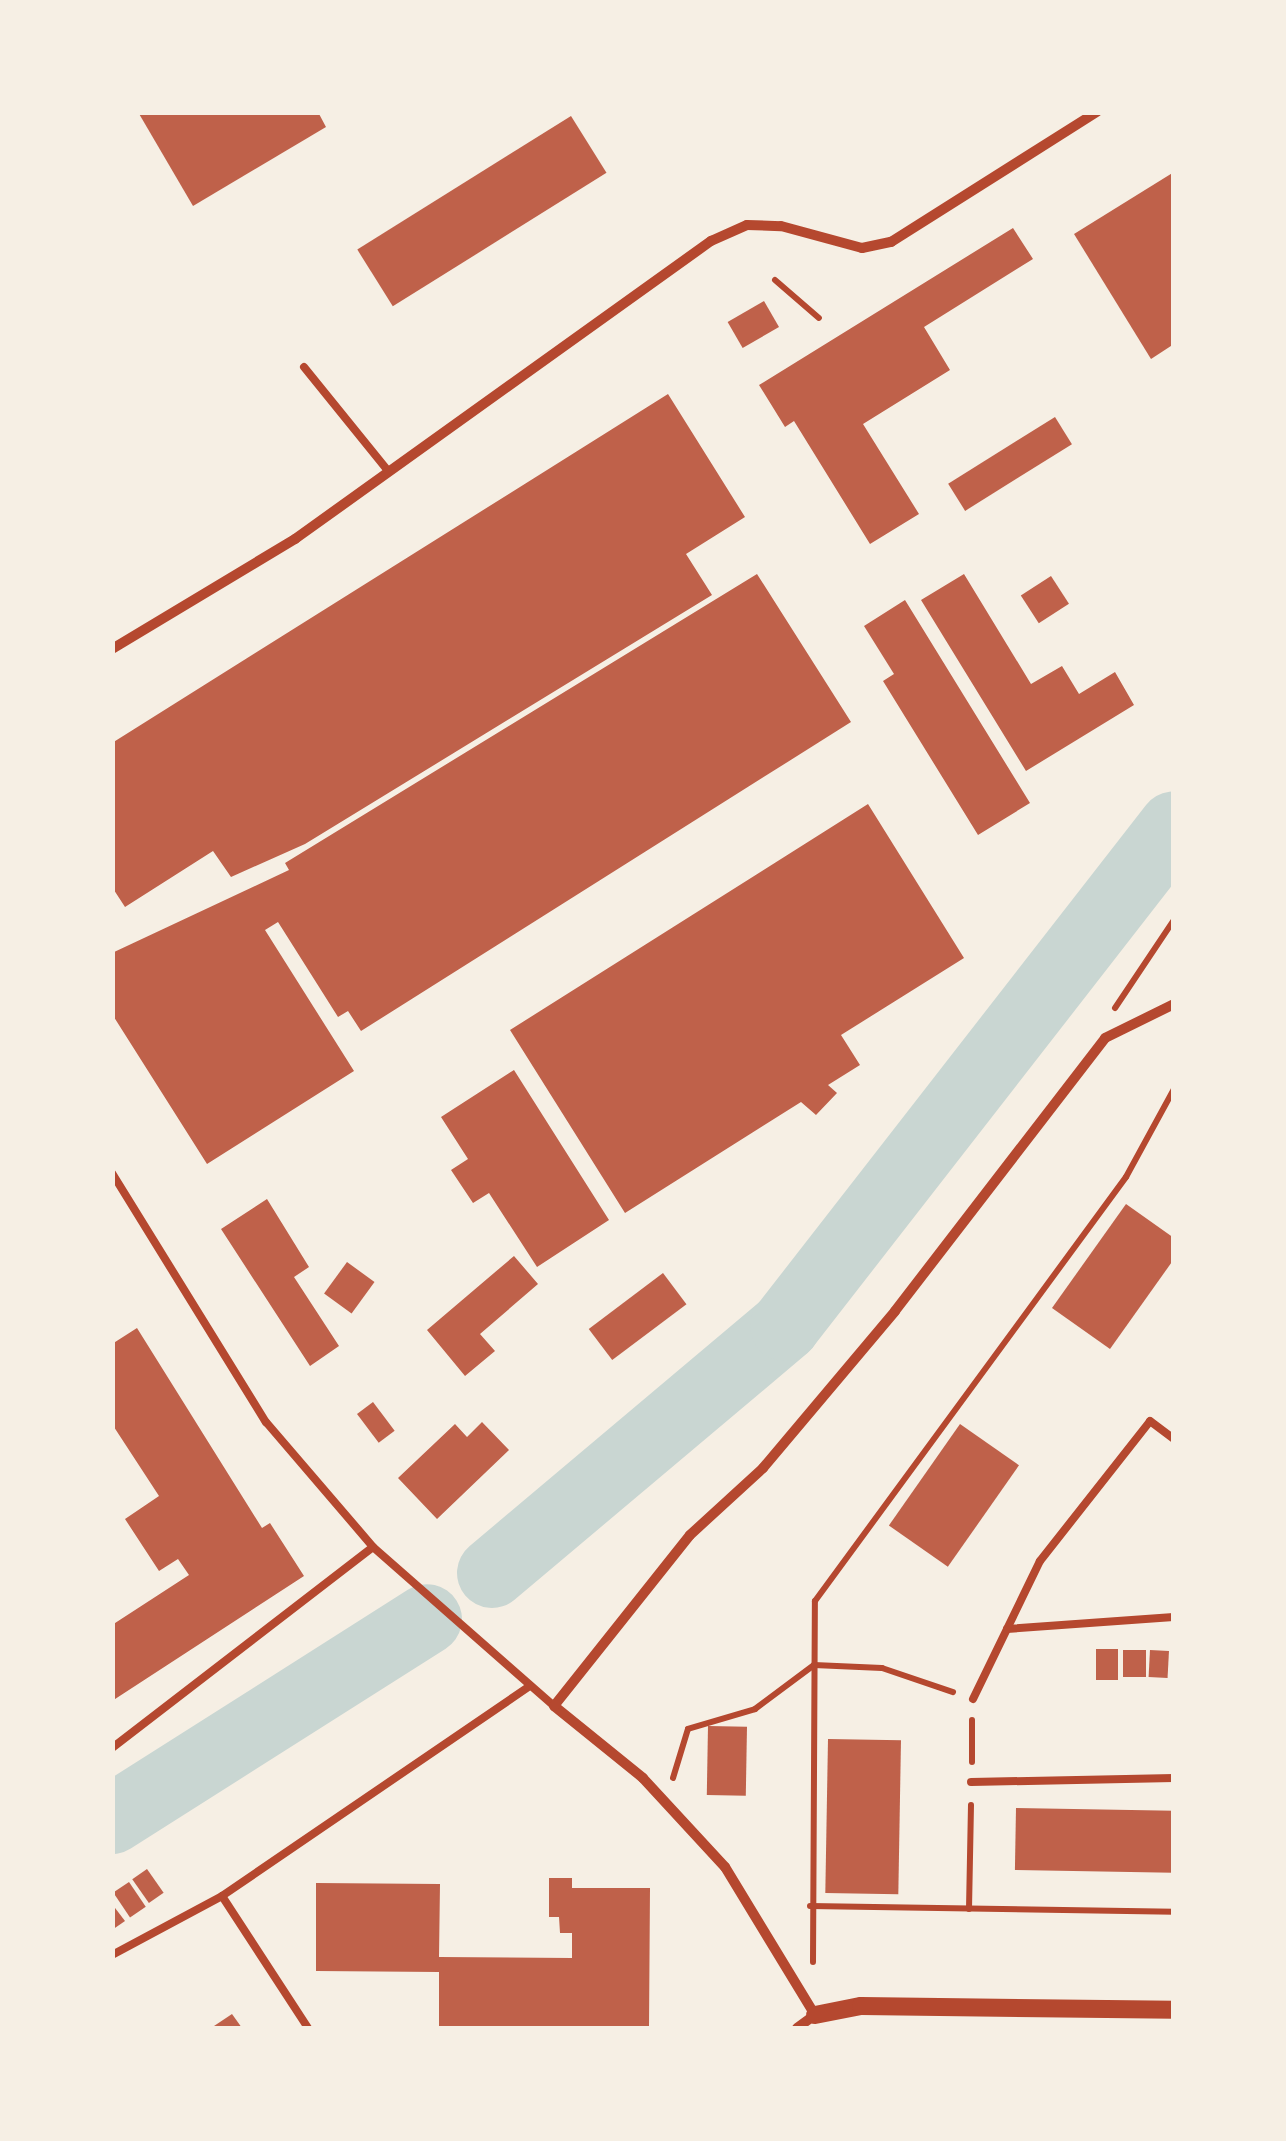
<!DOCTYPE html>
<style>
body{margin:0}
#map{position:relative;width:1286px;height:2141px;overflow:hidden;background:#f6efe4;font-family:Lato,sans-serif}
div>[style]{position:absolute}
.river>*{height:70px;margin:-35px;padding:0 35px;transform-origin:35px;border-radius:35px;background:#c9d6d2}
.building>*{inset:0;background:#bf614a;transform-origin:0 0}
.path>*{height:6px;margin:-3px;padding:0 3px;transform-origin:3px;border-radius:3px;background:#b5482f}
.service>*{height:8px;margin:-4px;padding:0 4px;transform-origin:4px;border-radius:4px;background:#b5482f}
.minor>*{height:10px;margin:-5px;padding:0 5px;transform-origin:5px;border-radius:5px;background:#b5482f}
.tertiary>*{height:18px;margin:-9px;padding:0 9px;transform-origin:9px;border-radius:9px;background:#b5482f}
span{translate:-50% -50%;white-space:nowrap;text-align:center;line-height:1.15;-webkit-text-stroke:10px #f6efe4;paint-order:stroke}
.frame{position:absolute;inset:0;border:115px solid #f6efe4;pointer-events:none}
</style>
<div id="map">
<div class="river">
<div style="left:492px;top:1573px;width:383px;rotate:-40.1deg"></div>
<div style="left:785px;top:1326px;width:633px;rotate:-52.12deg"></div>
<div style="left:112px;top:1819px;width:373px;rotate:-32.4deg"></div>
</div>
<div class="building">
<div style="clip-path:polygon(138px 112px,318px 112px,326px 127px,193px 206px)"></div>
<div style="left:571px;top:116px;width:67px;height:252px;rotate:58deg"></div>
<div style="clip-path:polygon(1174px 172px,1174px 344px,1151px 359px,1074px 234px)"></div>
<div style="clip-path:polygon(1013px 228px,1033px 259px,924px 327px,950px 370px,863px 424px,919px 514px,870px 544px,794px 421px,785px 427px,759px 385px)"></div>
<div style="left:764px;top:301px;width:30px;height:42px;rotate:60deg"></div>
<div style="clip-path:polygon(668px 394px,745px 517px,686px 554px,712px 595px,305px 844px,231px 877px,213px 851px,125px 907px,112px 887px,112px 743px)"></div>
<div style="left:1055px;top:417px;width:32px;height:126px;rotate:58deg"></div>
<div style="clip-path:polygon(757px 574px,851px 722px,361px 1031px,348px 1011px,338px 1017px,278px 922px,265px 930px,354px 1071px,207px 1164px,112px 1014px,112px 953px,289px 870px,285px 863px)"></div>
<div style="clip-path:polygon(964px 574px,1031px 684px,1062px 666px,1079px 694px,1115px 672px,1134px 705px,1026px 771px,921px 600px)"></div>
<div style="left:1051px;top:576px;width:33px;height:36px;rotate:57deg"></div>
<div style="clip-path:polygon(905px 600px,1030px 803px,978px 835px,883px 681px,894px 674px,864px 626px)"></div>
<div style="clip-path:polygon(868px 804px,964px 958px,841px 1035px,860px 1065px,828px 1085px,837px 1093px,816px 1115px,801px 1102px,625px 1213px,510px 1030px)"></div>
<div style="clip-path:polygon(514px 1070px,609px 1220px,537px 1267px,489px 1193px,473px 1203px,451px 1170px,468px 1159px,441px 1117px)"></div>
<div style="clip-path:polygon(267px 1199px,309px 1267px,294px 1277px,339px 1346px,310px 1366px,221px 1229px)"></div>
<div style="clip-path:polygon(1126px 1204px,1174px 1238px,1174px 1259px,1110px 1349px,1052px 1308px)"></div>
<div style="clip-path:polygon(514px 1256px,538px 1284px,480px 1334px,495px 1351px,465px 1376px,427px 1330px)"></div>
<div style="left:347px;top:1262px;width:34px;height:39px;rotate:36deg"></div>
<div style="left:663px;top:1273px;width:39px;height:93px;rotate:53deg"></div>
<div style="clip-path:polygon(137px 1328px,262px 1528px,270px 1523px,304px 1576px,112px 1701px,112px 1625px,189px 1575px,178px 1559px,159px 1571px,125px 1519px,159px 1496px,112px 1424px,112px 1344px)"></div>
<div style="left:373px;top:1402px;width:36px;height:20px;rotate:53deg"></div>
<div style="clip-path:polygon(482px 1422px,509px 1450px,437px 1519px,398px 1478px,455px 1424px,467px 1437px)"></div>
<div style="left:960px;top:1424px;width:72px;height:124px;rotate:35deg"></div>
<div style="left:1096px;top:1649px;width:22px;height:31px"></div>
<div style="left:1123px;top:1650px;width:23px;height:27px"></div>
<div style="left:1150px;top:1650px;width:19px;height:27px;rotate:3deg"></div>
<div style="left:708px;top:1726px;width:39px;height:69px;rotate:1deg"></div>
<div style="left:828px;top:1739px;width:73px;height:154px;rotate:1deg"></div>
<div style="left:1016px;top:1808px;width:158px;height:62px;rotate:1deg"></div>
<div style="left:147px;top:1869px;width:29px;height:18px;rotate:55deg"></div>
<div style="clip-path:polygon(549px 1878px,572px 1878px,572px 1888px,650px 1888px,649px 2028px,439px 2028px,439px 1972px,316px 1971px,316px 1883px,440px 1884px,439px 1957px,572px 1958px,572px 1933px,560px 1933px,559px 1917px,549px 1917px)"></div>
<div style="left:129px;top:1882px;width:30px;height:19px;rotate:56deg"></div>
<div style="clip-path:polygon(112px 1904px,125px 1921px,112px 1930px)"></div>
<div style="clip-path:polygon(232px 2014px,242px 2028px,211px 2028px)"></div>
</div>
<div class="path">
<div style="left:775px;top:280px;width:58px;rotate:40.8deg"></div>
<div style="left:1115px;top:1008px;width:106px;rotate:-56.2deg"></div>
<div style="left:972px;top:1762px;width:42px;rotate:-90deg"></div>
<div style="left:673px;top:1778px;width:51px;rotate:-73deg"></div>
<div style="left:688px;top:1729px;width:70px;rotate:-16.6deg"></div>
<div style="left:755px;top:1709px;width:74px;rotate:-36.7deg"></div>
<div style="left:814px;top:1665px;width:68px;rotate:2.5deg"></div>
<div style="left:882px;top:1668px;width:75px;rotate:18.7deg"></div>
<div style="left:810px;top:1906px;width:364px;rotate:0.9deg"></div>
<div style="left:969px;top:1909px;width:104px;rotate:-88.9deg"></div>
<div style="left:813px;top:1962px;width:361px;rotate:-89.7deg"></div>
<div style="left:815px;top:1601px;width:526px;rotate:-53.74deg"></div>
<div style="left:1126px;top:1177px;width:100px;rotate:-61.4deg"></div>
</div>
<div class="service">
<div style="left:304px;top:367px;width:135px;rotate:51deg"></div>
<div style="left:112px;top:1173px;width:293px;rotate:58.3deg"></div>
<div style="left:266px;top:1422px;width:165px;rotate:49.4deg"></div>
<div style="left:373px;top:1547px;width:241px;rotate:41.3deg"></div>
<div style="left:1007px;top:1629px;width:167px;rotate:-4.1deg"></div>
<div style="left:973px;top:1699px;width:153px;rotate:-64.1deg"></div>
<div style="left:1040px;top:1561px;width:178px;rotate:-51.8deg"></div>
<div style="left:1150px;top:1421px;width:30px;rotate:37deg"></div>
<div style="left:112px;top:1748px;width:329px;rotate:-37.6deg"></div>
<div style="left:971px;top:1782px;width:203px;rotate:-1.1deg"></div>
<div style="left:222px;top:1896px;width:158px;rotate:56.9deg"></div>
<div style="left:112px;top:1955px;width:125px;rotate:-28.2deg"></div>
<div style="left:222px;top:1896px;width:373px;rotate:-34.3deg"></div>
</div>
<div class="minor">
<div style="left:112px;top:649px;width:214px;rotate:-31deg"></div>
<div style="left:295px;top:539px;width:512px;rotate:-35.62deg"></div>
<div style="left:711px;top:241px;width:39px;rotate:-24deg"></div>
<div style="left:747px;top:225px;width:34px;rotate:2deg"></div>
<div style="left:781px;top:226px;width:84px;rotate:15.2deg"></div>
<div style="left:862px;top:248px;width:30px;rotate:-12deg"></div>
<div style="left:891px;top:242px;width:244px;rotate:-32.3deg"></div>
<div style="left:797px;top:2028px;width:22px;rotate:-36deg"></div>
<div style="left:815px;top:2015px;width:173px;rotate:-121.3deg"></div>
<div style="left:725px;top:1867px;width:121px;rotate:-132.7deg"></div>
<div style="left:643px;top:1778px;width:114px;rotate:-141deg"></div>
<div style="left:554px;top:1706px;width:218px;rotate:-51.5deg"></div>
<div style="left:690px;top:1535px;width:99px;rotate:-42.5deg"></div>
<div style="left:763px;top:1468px;width:205px;rotate:-49.9deg"></div>
<div style="left:895px;top:1311px;width:344px;rotate:-52.4deg"></div>
<div style="left:1105px;top:1038px;width:77px;rotate:-26.2deg"></div>
</div>
<div class="tertiary">
<div style="left:815px;top:2015px;width:47px;rotate:-11.1deg"></div>
<div style="left:861px;top:2006px;width:313px;rotate:0.7deg"></div>
</div>
<div class="frame"></div>
</div>
